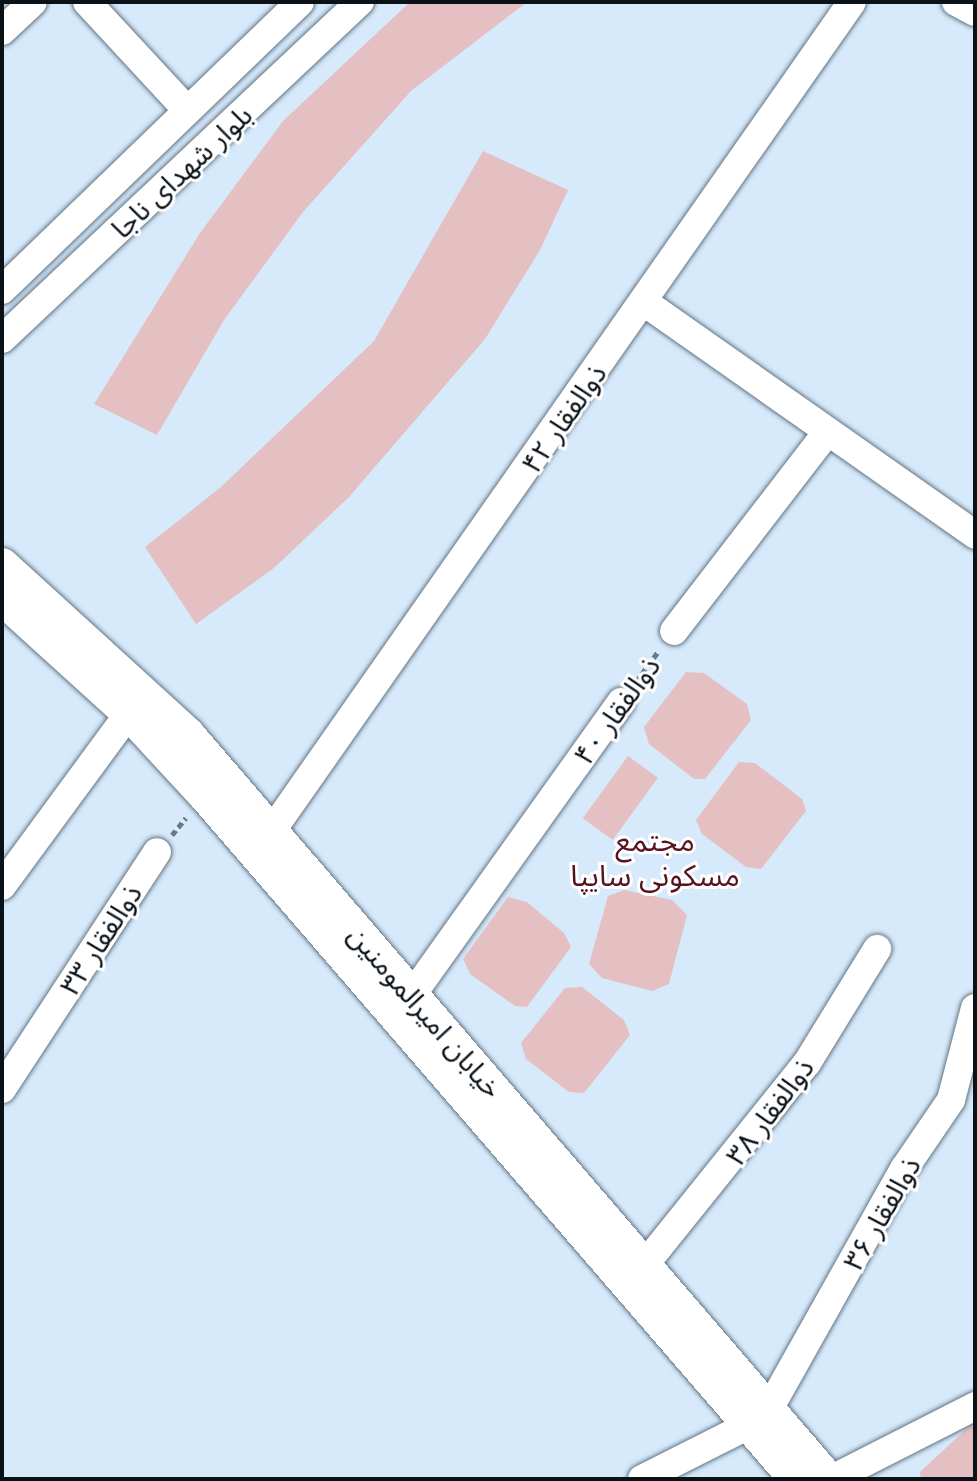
<!DOCTYPE html>
<meta charset="utf-8">
<style>
body{margin:0}
#map{position:relative;width:977px;height:1481px;overflow:hidden;background:#d6eafb;font-family:Lato,"Noto Sans Arabic",sans-serif}
div>[style]{position:absolute}
.building>*{inset:0;background:#e4c0c2;transform-origin:0 0}
.path>*{height:5px;margin-top:-2.5px;transform-origin:0;background:repeating-linear-gradient(90deg,#6b7984 0 6px,transparent 0 10px)}
.roads{filter:drop-shadow(0 0 2px #637584) drop-shadow(0 0 2px #637584)}
.minor>*{height:28px;margin:-14px;padding:0 14px;transform-origin:14px;border-radius:14px;background:#fff}
.major>*{height:34px;margin:-17px;padding:0 17px;transform-origin:17px;border-radius:17px;background:#fff}
span{translate:-50% -50%;white-space:nowrap;text-align:center;line-height:1.15;-webkit-text-stroke:6px #fff;paint-order:stroke}
.street-label{font-size:28px;color:#0a1117}
.neighbourhood-label{font-size:30px;color:#57121f}
.frame{position:absolute;inset:0;border:4px solid #0a1117;pointer-events:none}
</style>
<div id="map">
<div class="building">
<div style="clip-path:polygon(410px 2px,527px 2px,411px 91px,303px 212px,224px 320px,157px 435px,94px 404px,200px 233px,283px 121px)"></div>
<div style="clip-path:polygon(483px 151px,568px 190px,540px 250px,485px 339px,349px 497px,274px 568px,196px 624px,145px 547px,221px 487px,374px 341px)"></div>
<div style="clip-path:polygon(686px 672px,704px 673px,747px 704px,751px 720px,705px 779px,694px 779px,649px 744px,644px 727px)"></div>
<div style="left:628px;top:756px;width:37px;height:77px;rotate:36deg"></div>
<div style="clip-path:polygon(739px 762px,755px 763px,802px 799px,806px 811px,761px 869px,746px 867px,702px 834px,696px 820px)"></div>
<div style="clip-path:polygon(624px 890px,672px 900px,687px 915px,669px 984px,652px 991px,602px 978px,589px 964px,608px 896px)"></div>
<div style="clip-path:polygon(508px 897px,527px 902px,564px 933px,571px 947px,527px 1007px,515px 1006px,470px 974px,463px 959px)"></div>
<div style="clip-path:polygon(582px 987px,624px 1020px,630px 1035px,584px 1093px,569px 1092px,526px 1059px,521px 1043px,565px 988px)"></div>
<div style="clip-path:polygon(975px 1421px,975px 1479px,921px 1479px,920px 1472px)"></div>
</div>
<div class="path">
<div style="left:636px;top:682px;width:37px;rotate:-54deg"></div>
<div style="left:172px;top:835px;width:22px;rotate:-51deg"></div>
</div>
<div class="roads">
<div class="minor">
<div style="left:87px;top:2px;width:146px;rotate:47.2deg"></div>
<div style="left:956px;top:2px;width:21px;rotate:28deg"></div>
<div style="left:2px;top:31px;width:42px;rotate:-43.1deg"></div>
<div style="left:2px;top:290px;width:414px;rotate:-44deg"></div>
<div style="left:644px;top:302px;width:405px;rotate:35.1deg"></div>
<div style="left:2px;top:339px;width:492px;rotate:-43.3deg"></div>
<div style="left:674px;top:631px;width:252px;rotate:-52.4deg"></div>
<div style="left:271px;top:832px;width:1013px;rotate:-55.01deg"></div>
<div style="left:2px;top:886px;width:215px;rotate:-53.7deg"></div>
<div style="left:412px;top:995px;width:360px;rotate:-54.5deg"></div>
<div style="left:2px;top:1089px;width:283px;rotate:-56.8deg"></div>
<div style="left:646px;top:1263px;width:257px;rotate:-51.2deg"></div>
<div style="left:807px;top:1063px;width:134px;rotate:-58.4deg"></div>
<div style="left:768px;top:1411px;width:278px;rotate:-60.7deg"></div>
<div style="left:904px;top:1169px;width:83px;rotate:-55.7deg"></div>
<div style="left:951px;top:1100px;width:95px;rotate:-75.4deg"></div>
<div style="left:642px;top:1479px;width:120px;rotate:-26.8deg"></div>
<div style="left:832px;top:1479px;width:161px;rotate:-27deg"></div>
</div>
<div class="major">
<div style="left:2px;top:565px;width:252px;rotate:42.4deg"></div>
<div style="left:188px;top:735px;width:981px;rotate:49.3deg"></div>
<div style="left:2px;top:598px;width:171px;rotate:42.2deg"></div>
<div style="left:129px;top:713px;width:112px;rotate:47.2deg"></div>
<div style="left:205px;top:795px;width:904px;rotate:49.17deg"></div>
</div>
</div>
<div class="street-label">
<span style="left:181px;top:171px;rotate:-43deg">بلوار شهدای ناجا</span>
<span style="left:563px;top:418px;rotate:-55deg">ذوالفقار ۴۲</span>
<span style="left:616px;top:710px;rotate:-54deg">ذوالفقار ۴۰</span>
<span style="left:100px;top:939px;rotate:-57deg">ذوالفقار ۳۳</span>
<span style="left:426px;top:1011px;rotate:49deg">خیابان امیرالمومنین</span>
<span style="left:769px;top:1111px;rotate:-53deg">ذوالفقار ۳۸</span>
<span style="left:881px;top:1213px;rotate:-60deg">ذوالفقار ۳۶</span>
</div>
<div class="neighbourhood-label">
<span style="left:655px;top:856px">مجتمع<br>مسکونی سایپا</span>
</div>
<div class="frame"></div>
</div>
